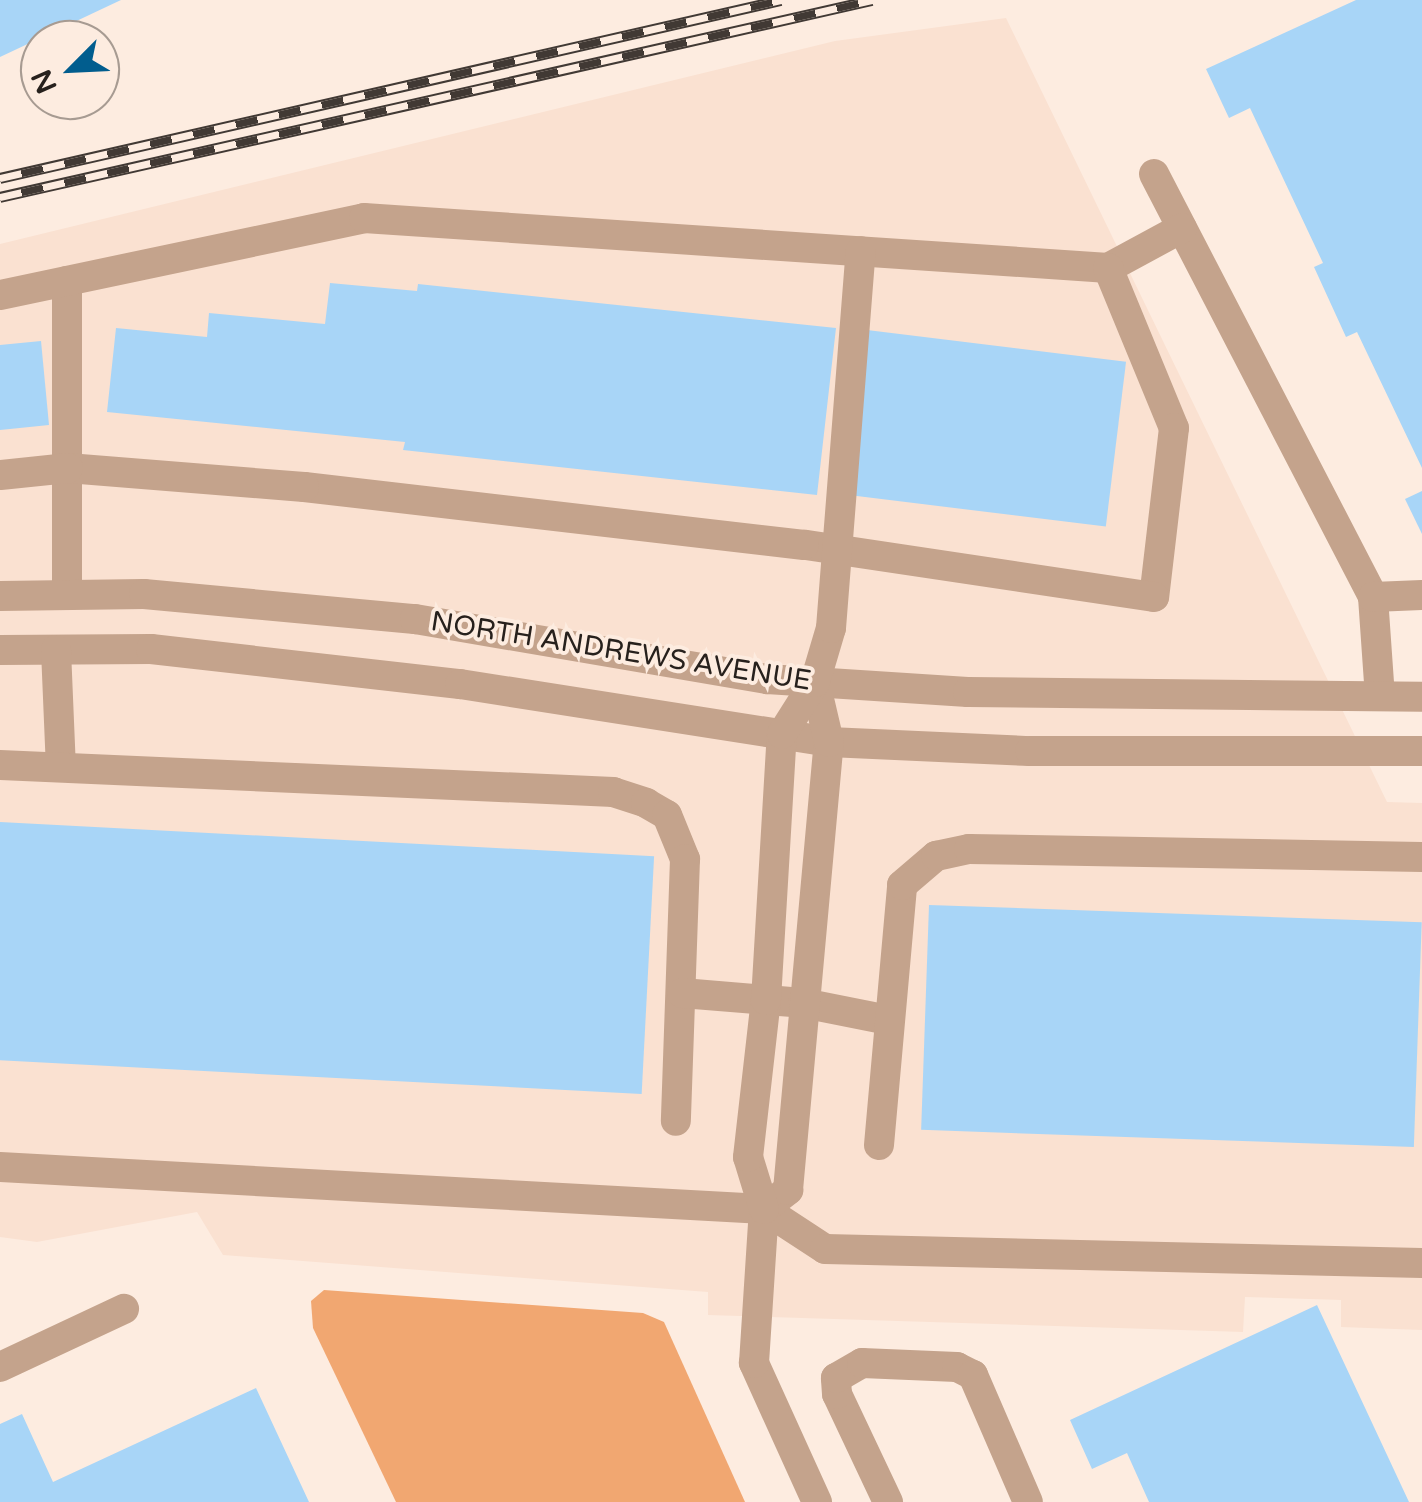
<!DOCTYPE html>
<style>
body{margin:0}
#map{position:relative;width:1422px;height:1502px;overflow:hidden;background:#fdece0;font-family:"Varela Round",sans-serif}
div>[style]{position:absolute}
.built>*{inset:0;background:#fae1d1}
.water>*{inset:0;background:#f1a771}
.building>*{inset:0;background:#a8d5f7;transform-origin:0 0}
.minor>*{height:30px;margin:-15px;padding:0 15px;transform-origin:15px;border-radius:15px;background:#c4a38c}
.rail>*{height:11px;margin-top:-5.5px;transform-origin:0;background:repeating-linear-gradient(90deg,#fdece0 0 22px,#413934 0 44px);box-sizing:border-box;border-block:2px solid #413934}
span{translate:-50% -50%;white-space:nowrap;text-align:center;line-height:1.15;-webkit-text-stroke:8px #fdece0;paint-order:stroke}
.street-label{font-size:28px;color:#27211d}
.north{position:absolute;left:20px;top:20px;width:100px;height:100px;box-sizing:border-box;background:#fdece0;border:2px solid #a79b92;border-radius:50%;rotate:246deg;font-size:28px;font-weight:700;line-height:40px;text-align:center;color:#27211d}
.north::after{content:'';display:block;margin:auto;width:35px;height:45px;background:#015d8e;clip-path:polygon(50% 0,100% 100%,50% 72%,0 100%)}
</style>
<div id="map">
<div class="built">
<div style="clip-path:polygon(1006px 18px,1387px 802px,1422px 803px,1422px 1330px,1341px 1327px,1341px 1300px,1245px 1297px,1243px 1332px,708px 1315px,708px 1292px,223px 1255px,197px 1212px,37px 1242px,0 1237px,0 244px,835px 41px)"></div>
</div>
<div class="water">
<div style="clip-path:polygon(324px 1290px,643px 1313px,664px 1322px,745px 1502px,396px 1502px,313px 1328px,311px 1301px)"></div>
</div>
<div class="building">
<div style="clip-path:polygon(0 0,121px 0,0 57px)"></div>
<div style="clip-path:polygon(1356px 0,1422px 0,1422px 468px,1357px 332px,1346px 337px,1314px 267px,1323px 263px,1250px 108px,1229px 118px,1206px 69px)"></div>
<div style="clip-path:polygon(330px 283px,417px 291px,418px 284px,836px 328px,817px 495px,403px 450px,405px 442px,107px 412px,116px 328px,207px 337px,209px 313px,325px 324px)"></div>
<div style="left:867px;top:330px;width:261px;height:166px;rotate:7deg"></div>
<div style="clip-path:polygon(41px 341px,49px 425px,0 430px,0 345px)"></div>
<div style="clip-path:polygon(1422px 491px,1422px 534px,1405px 499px)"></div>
<div style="left:0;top:822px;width:655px;height:238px;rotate:3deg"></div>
<div style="left:929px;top:905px;width:493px;height:225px;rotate:2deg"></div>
<div style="clip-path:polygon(1317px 1305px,1409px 1502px,1149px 1502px,1127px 1453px,1092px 1469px,1070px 1420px)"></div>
<div style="clip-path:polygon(256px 1388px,309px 1502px,0 1502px,0 1424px,22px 1414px,53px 1482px)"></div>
</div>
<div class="minor">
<div style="left:1154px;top:174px;width:476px;rotate:62.6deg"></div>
<div style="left:1373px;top:597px;width:99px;rotate:86deg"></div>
<div style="left:1108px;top:268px;width:84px;rotate:-28.4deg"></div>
<div style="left:67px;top:281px;width:314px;rotate:90deg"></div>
<div style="left:0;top:295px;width:372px;rotate:-11.9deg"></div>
<div style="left:364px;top:218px;width:746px;rotate:3.84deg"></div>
<div style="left:1108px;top:268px;width:173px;rotate:67.6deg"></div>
<div style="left:1174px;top:428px;width:170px;rotate:96.7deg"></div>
<div style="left:1154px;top:597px;width:354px;rotate:-171.5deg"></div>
<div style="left:804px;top:545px;width:503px;rotate:-173.38deg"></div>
<div style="left:304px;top:487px;width:237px;rotate:-175.4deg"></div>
<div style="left:68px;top:468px;width:68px;rotate:174.1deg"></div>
<div style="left:0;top:596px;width:144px;rotate:-0.8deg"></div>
<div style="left:144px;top:594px;width:272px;rotate:5.3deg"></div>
<div style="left:415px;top:619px;width:357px;rotate:9.7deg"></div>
<div style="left:767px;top:679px;width:201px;rotate:3.7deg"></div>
<div style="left:968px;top:692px;width:454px;rotate:0.6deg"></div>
<div style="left:1373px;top:597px;width:49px;rotate:-2.3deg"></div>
<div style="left:0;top:650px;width:151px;rotate:-0.4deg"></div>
<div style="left:151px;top:649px;width:311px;rotate:6.5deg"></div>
<div style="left:460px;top:684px;width:374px;rotate:8.9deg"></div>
<div style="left:829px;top:742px;width:201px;rotate:2.6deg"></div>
<div style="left:1030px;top:751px;width:392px"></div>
<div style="left:56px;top:650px;width:117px;rotate:87.6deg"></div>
<div style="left:0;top:765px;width:614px;rotate:2.52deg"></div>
<div style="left:613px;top:792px;width:35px;rotate:18deg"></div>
<div style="left:646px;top:803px;width:24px;rotate:30deg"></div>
<div style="left:667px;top:815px;width:48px;rotate:67.8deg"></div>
<div style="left:685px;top:859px;width:262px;rotate:92deg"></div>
<div style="left:682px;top:993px;width:121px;rotate:4.7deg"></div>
<div style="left:803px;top:1003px;width:87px;rotate:11.3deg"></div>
<div style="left:879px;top:1145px;width:261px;rotate:-84.9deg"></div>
<div style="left:902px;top:885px;width:45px;rotate:-40.5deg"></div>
<div style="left:936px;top:856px;width:34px;rotate:-12deg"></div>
<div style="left:969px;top:849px;width:453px;rotate:1deg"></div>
<div style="left:0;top:1167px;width:765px;rotate:3.15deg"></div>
<div style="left:764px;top:1209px;width:73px;rotate:33.3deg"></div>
<div style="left:825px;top:1249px;width:597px;rotate:1.34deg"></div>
<div style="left:764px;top:1209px;width:31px;rotate:-38deg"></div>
<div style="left:788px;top:1190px;width:450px;rotate:-84.8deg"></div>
<div style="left:829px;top:742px;width:62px;rotate:-103.1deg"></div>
<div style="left:0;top:1367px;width:137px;rotate:-25.1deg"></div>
<div style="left:817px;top:1502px;width:153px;rotate:-114.4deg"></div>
<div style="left:754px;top:1363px;width:154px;rotate:-86.3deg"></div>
<div style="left:764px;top:1209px;width:54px;rotate:-107.1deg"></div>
<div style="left:748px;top:1157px;width:158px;rotate:-83.5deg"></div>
<div style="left:766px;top:1000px;width:266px;rotate:-86.6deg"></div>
<div style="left:782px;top:734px;width:62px;rotate:-57.6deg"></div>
<div style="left:815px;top:682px;width:56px;rotate:-73.5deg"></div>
<div style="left:831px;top:628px;width:378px;rotate:-85.5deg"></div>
<div style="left:888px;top:1502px;width:119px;rotate:-115.3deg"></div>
<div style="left:837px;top:1394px;width:16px;rotate:-94deg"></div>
<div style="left:836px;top:1378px;width:30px;rotate:-30deg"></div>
<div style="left:862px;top:1363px;width:95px;rotate:2.4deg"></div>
<div style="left:957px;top:1367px;width:18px;rotate:27deg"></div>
<div style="left:973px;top:1375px;width:138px;rotate:66.6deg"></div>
</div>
<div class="rail">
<div style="left:0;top:178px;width:801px;rotate:-12.84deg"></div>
<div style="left:0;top:197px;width:894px;rotate:-12.73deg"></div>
</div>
<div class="street-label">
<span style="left:621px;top:651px;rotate:9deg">NORTH ANDREWS AVENUE</span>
</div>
<div class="north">N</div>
</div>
